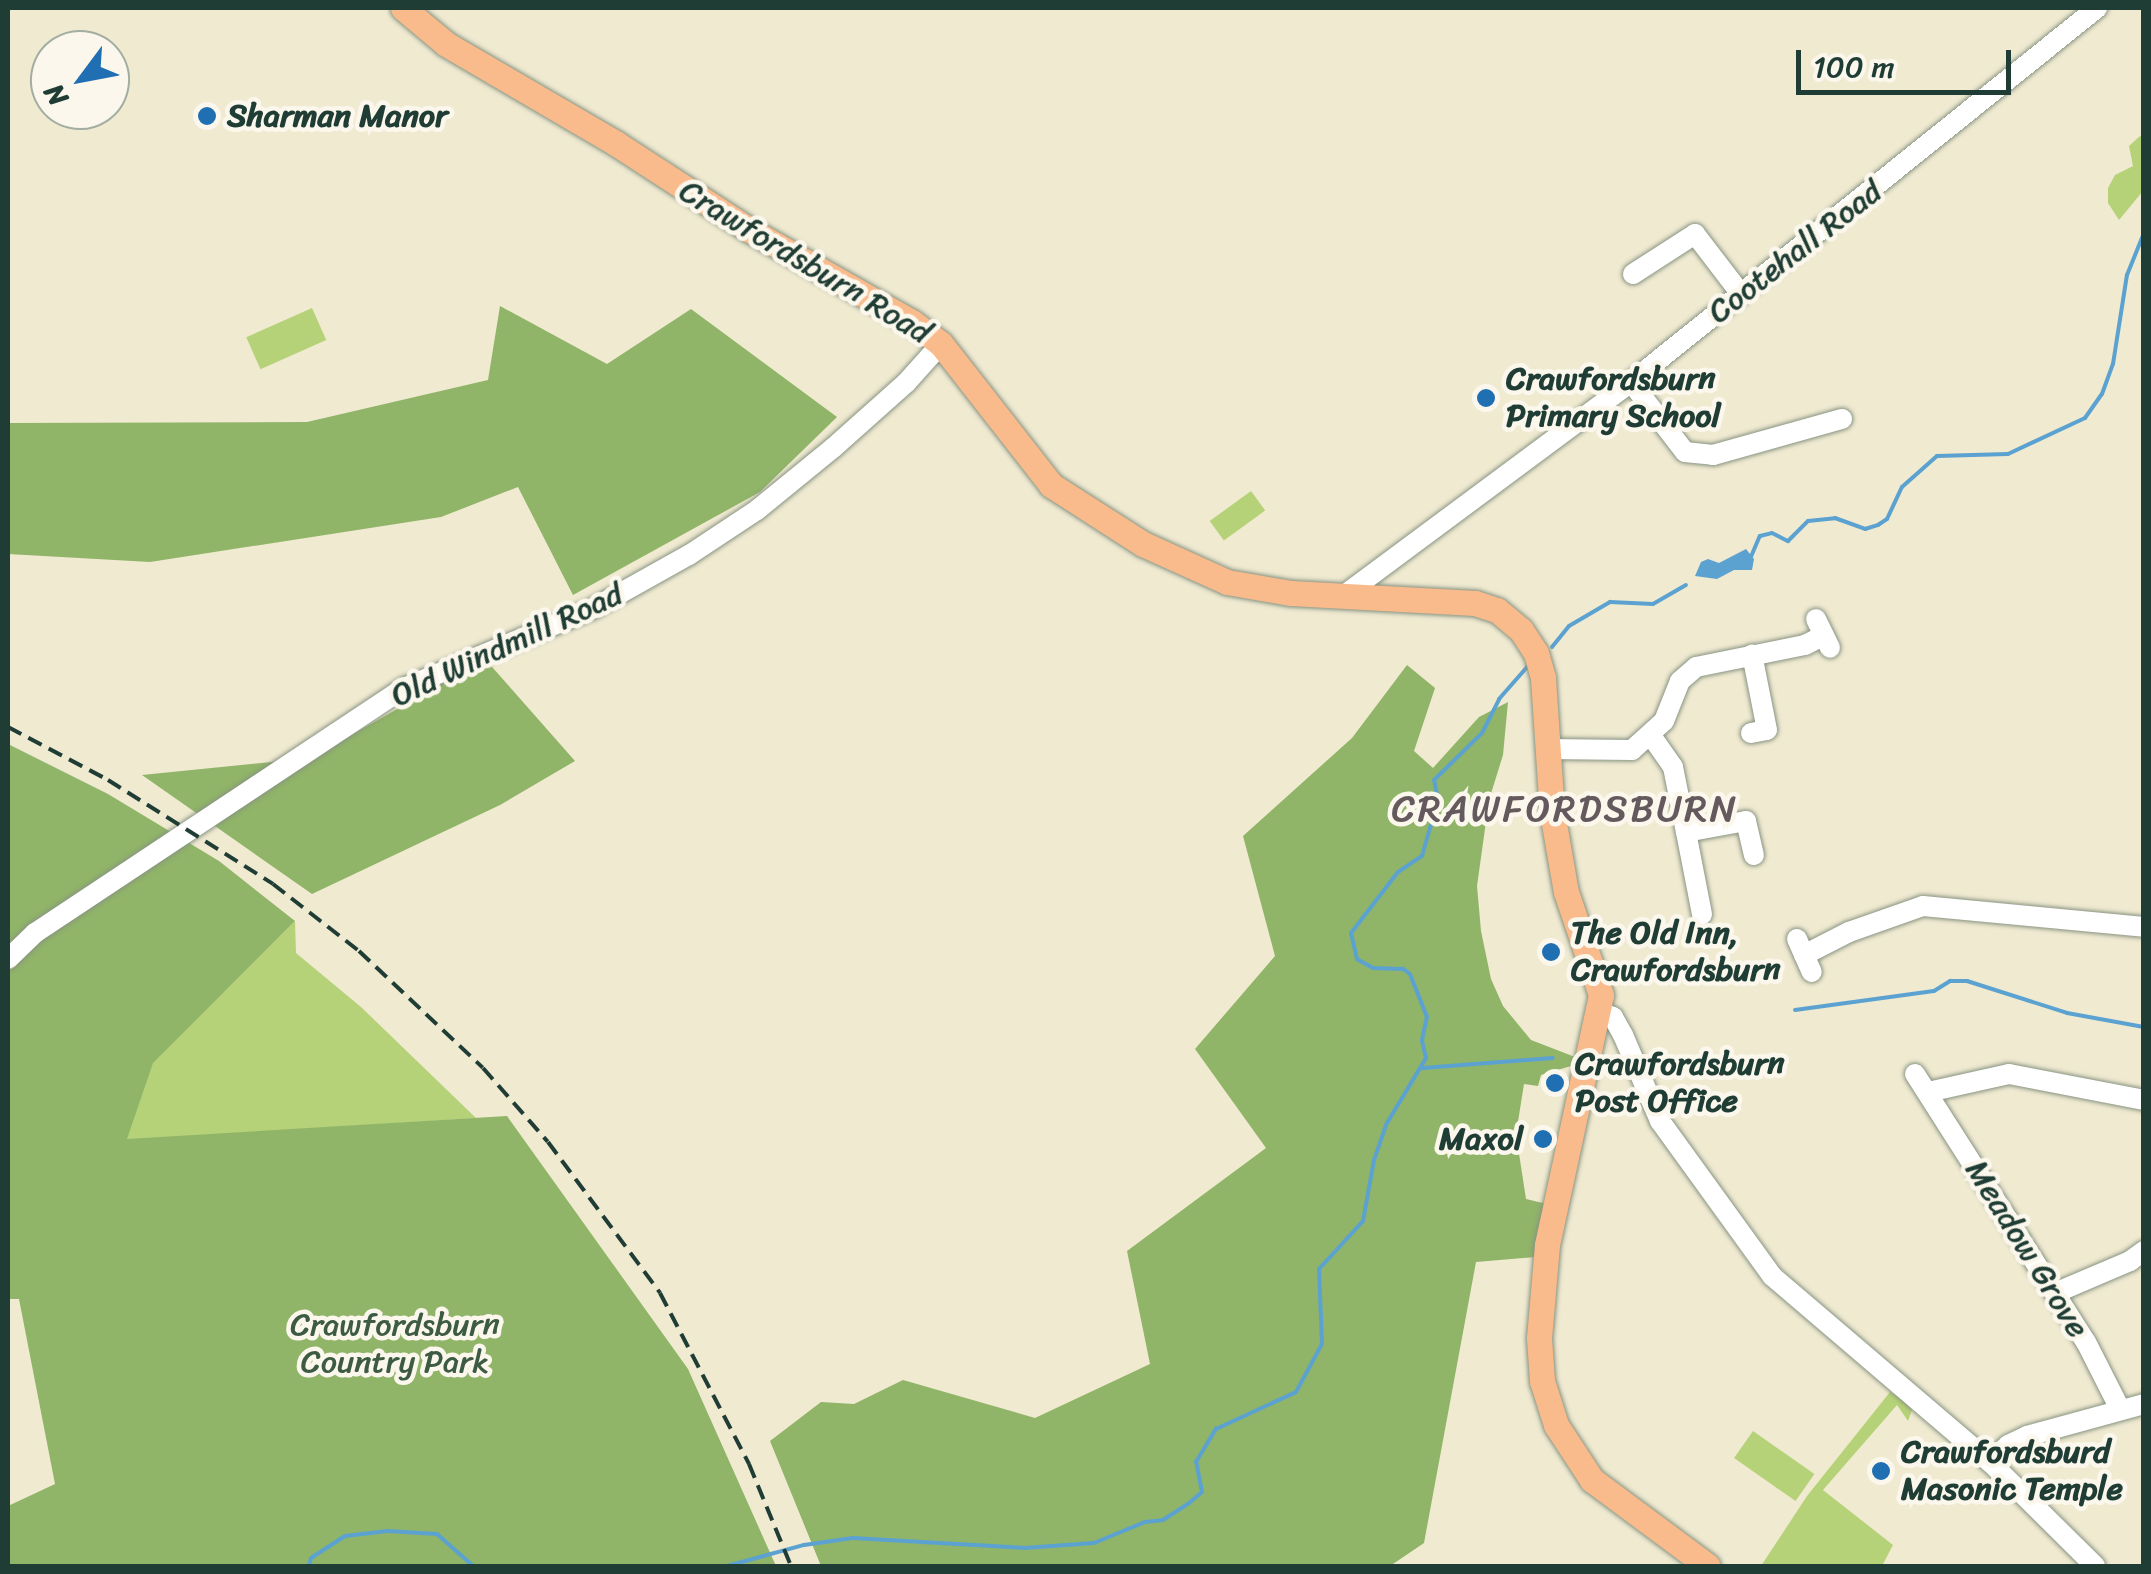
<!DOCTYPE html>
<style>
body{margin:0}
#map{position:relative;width:2151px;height:1574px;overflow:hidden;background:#f0ead1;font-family:Sriracha,sans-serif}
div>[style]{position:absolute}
.green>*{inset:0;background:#b6d278;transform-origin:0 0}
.forest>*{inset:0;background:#90b468}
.water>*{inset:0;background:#5ba2d1}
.stream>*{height:4px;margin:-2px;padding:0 2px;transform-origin:2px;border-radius:2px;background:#5ba2d1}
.roads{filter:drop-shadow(0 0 2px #889482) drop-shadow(0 0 2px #889482)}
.minor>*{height:20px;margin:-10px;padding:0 10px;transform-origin:10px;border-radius:10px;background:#fff}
.major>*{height:25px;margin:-12.5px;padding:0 12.5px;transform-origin:12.5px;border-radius:12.5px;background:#fabb8c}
.rail>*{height:4px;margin-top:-2px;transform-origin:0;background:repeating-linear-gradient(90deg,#1f3d34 0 15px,transparent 0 23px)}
.dots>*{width:28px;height:28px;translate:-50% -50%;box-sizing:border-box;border:5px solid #fbf7ec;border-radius:50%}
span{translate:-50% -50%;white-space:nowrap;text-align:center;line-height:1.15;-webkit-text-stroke:9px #fbf7ec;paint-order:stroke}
.poi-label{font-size:32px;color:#1f3d34;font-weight:700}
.left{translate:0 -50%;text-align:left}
.right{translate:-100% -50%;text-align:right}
.street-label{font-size:32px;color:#1f3d34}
.park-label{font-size:32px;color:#3d5b42}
.quarter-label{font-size:38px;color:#645a5e;letter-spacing:2.5px}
.frame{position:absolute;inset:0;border:10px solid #1f3d34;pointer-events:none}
.north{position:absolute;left:30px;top:30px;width:100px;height:100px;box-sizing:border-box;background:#fbf7ec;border:2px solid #a3ada2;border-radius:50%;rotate:238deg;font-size:28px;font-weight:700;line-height:40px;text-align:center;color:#1f3d34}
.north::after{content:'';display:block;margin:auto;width:35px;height:45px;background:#1f6fb2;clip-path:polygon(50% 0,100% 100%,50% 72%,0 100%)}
.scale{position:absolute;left:1796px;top:50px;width:215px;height:45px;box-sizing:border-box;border:5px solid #1f3d34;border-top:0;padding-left:12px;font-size:30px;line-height:35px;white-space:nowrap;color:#1f3d34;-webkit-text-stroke:8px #fbf7ec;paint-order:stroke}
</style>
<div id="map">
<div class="green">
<div style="clip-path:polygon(2140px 136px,2143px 138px,2143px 191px,2119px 220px,2108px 203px,2108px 188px,2115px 175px,2133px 166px,2129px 146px)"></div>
<div style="left:312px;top:308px;width:35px;height:72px;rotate:66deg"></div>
<div style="left:1251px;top:491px;width:24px;height:51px;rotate:54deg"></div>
<div style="clip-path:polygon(295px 921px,296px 953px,361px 1007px,476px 1118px,126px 1140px,152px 1063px)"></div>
<div style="clip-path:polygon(1890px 1392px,1908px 1403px,1912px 1410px,1908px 1421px,1897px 1405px,1823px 1490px,1893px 1545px,1882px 1566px,1761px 1566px,1807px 1496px)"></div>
<div style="left:1753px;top:1431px;width:75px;height:33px;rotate:35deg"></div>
</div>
<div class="forest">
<div style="clip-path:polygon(500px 306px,607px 364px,691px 309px,837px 417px,760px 492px,573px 595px,518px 487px,441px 517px,150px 562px,8px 554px,8px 423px,307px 422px,488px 380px)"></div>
<div style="clip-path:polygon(485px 659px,575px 761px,500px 805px,312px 894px,142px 775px,311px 758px)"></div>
<div style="clip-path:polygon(1407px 665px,1435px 688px,1414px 751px,1433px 768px,1479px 717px,1508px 702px,1503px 755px,1489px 800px,1477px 886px,1481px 931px,1491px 979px,1503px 1006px,1531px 1040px,1575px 1057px,1571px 1066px,1541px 1075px,1538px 1086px,1524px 1084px,1516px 1134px,1526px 1199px,1547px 1204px,1536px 1257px,1476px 1262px,1424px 1543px,1390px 1566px,821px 1566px,770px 1441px,821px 1402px,854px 1404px,903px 1380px,1035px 1418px,1150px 1364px,1127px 1251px,1266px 1148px,1195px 1049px,1275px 956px,1243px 836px,1352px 738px)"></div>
<div style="clip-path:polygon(8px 744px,108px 794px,219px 861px,295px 921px,153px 1063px,127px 1139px,507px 1116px,688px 1369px,776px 1566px,8px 1566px,8px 1506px,55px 1484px,19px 1299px,8px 1299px)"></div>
</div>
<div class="water">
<div style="clip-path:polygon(1746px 549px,1754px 559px,1752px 570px,1734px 570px,1717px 579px,1695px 576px,1701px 562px,1708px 559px,1719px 563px)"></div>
</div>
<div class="stream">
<div style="left:1750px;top:559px;width:25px;rotate:-67deg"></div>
<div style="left:1760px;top:536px;width:12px;rotate:-14deg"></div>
<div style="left:1772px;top:533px;width:18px;rotate:27deg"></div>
<div style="left:1788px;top:541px;width:28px;rotate:-45deg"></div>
<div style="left:1808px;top:521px;width:27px;rotate:-6deg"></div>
<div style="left:1835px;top:518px;width:32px;rotate:20deg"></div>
<div style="left:1865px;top:529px;width:14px;rotate:-17deg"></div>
<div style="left:1878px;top:525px;width:11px;rotate:-34deg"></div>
<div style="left:1887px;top:519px;width:35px;rotate:-65deg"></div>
<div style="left:1902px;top:487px;width:47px;rotate:-41.5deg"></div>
<div style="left:1937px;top:456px;width:71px;rotate:-1.6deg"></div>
<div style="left:2008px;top:454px;width:85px;rotate:-25.1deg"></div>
<div style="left:2085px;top:418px;width:29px;rotate:-55deg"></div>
<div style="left:2102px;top:394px;width:32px;rotate:-70deg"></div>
<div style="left:2113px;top:364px;width:90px;rotate:-81.1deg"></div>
<div style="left:2127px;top:275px;width:45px;rotate:-68deg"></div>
<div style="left:1552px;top:647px;width:27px;rotate:-51deg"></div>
<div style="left:1569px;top:626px;width:48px;rotate:-30.3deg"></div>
<div style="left:1610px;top:602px;width:43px;rotate:2.7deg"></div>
<div style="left:1653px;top:604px;width:38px;rotate:-30deg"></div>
<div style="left:1795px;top:1010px;width:140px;rotate:-7.8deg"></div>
<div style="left:1934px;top:991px;width:19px;rotate:-32deg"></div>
<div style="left:1950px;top:981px;width:17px"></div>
<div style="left:1967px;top:981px;width:105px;rotate:17.7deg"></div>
<div style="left:2067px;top:1013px;width:78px;rotate:10.3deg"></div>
<div style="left:1423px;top:1068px;width:130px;rotate:-4.4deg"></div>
<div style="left:309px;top:1566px;width:8px;rotate:-76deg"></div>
<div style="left:311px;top:1558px;width:40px;rotate:-32.9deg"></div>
<div style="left:345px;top:1536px;width:43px;rotate:-6.6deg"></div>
<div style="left:388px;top:1531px;width:49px;rotate:3.5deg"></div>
<div style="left:437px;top:1534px;width:48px;rotate:41.6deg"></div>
<div style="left:727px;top:1566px;width:80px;rotate:-15.3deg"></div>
<div style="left:804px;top:1545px;width:49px;rotate:-8.1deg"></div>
<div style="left:853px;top:1538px;width:171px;rotate:3.3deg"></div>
<div style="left:1024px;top:1548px;width:70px;rotate:-4.1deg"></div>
<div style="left:1094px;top:1543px;width:55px;rotate:-22.4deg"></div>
<div style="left:1145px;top:1522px;width:18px;rotate:-6deg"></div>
<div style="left:1163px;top:1520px;width:30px;rotate:-33deg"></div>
<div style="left:1188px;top:1504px;width:18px;rotate:-41deg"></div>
<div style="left:1202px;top:1492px;width:31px;rotate:-101deg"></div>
<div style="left:1196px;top:1462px;width:39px;rotate:-59deg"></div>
<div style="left:1216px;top:1429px;width:88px;rotate:-24.8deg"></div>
<div style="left:1296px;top:1392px;width:55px;rotate:-61.6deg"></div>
<div style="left:1322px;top:1344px;width:75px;rotate:-92.3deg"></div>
<div style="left:1319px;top:1269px;width:65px;rotate:-47.5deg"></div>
<div style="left:1363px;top:1221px;width:62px;rotate:-79.8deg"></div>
<div style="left:1374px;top:1160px;width:39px;rotate:-71deg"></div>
<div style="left:1387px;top:1123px;width:76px;rotate:-59deg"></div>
<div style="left:1426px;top:1058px;width:18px;rotate:-103deg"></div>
<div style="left:1422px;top:1040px;width:24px;rotate:-78deg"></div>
<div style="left:1427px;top:1017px;width:46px;rotate:-111.6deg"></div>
<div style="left:1410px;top:974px;width:9px;rotate:-144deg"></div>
<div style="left:1403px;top:969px;width:30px;rotate:-178deg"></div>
<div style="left:1373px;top:968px;width:18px;rotate:-151deg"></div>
<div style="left:1357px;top:959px;width:27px;rotate:-103deg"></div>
<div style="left:1351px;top:933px;width:77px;rotate:-52.4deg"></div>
<div style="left:1398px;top:872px;width:29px;rotate:-34deg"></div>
<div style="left:1422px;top:856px;width:58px;rotate:-74.1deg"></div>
<div style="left:1438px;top:800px;width:20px;rotate:-101deg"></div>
<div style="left:1434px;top:780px;width:67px;rotate:-44.4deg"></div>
<div style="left:1482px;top:733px;width:38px;rotate:-63deg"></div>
<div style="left:1499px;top:699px;width:44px;rotate:-48.7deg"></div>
</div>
<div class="roads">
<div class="minor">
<div style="left:1633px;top:274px;width:74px;rotate:-32.8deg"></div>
<div style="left:1695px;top:234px;width:76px;rotate:52.5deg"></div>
<div style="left:1631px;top:382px;width:88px;rotate:52.4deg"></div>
<div style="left:1685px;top:452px;width:28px;rotate:6deg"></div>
<div style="left:1713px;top:455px;width:134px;rotate:-15.6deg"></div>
<div style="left:1343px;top:596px;width:359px;rotate:-36.6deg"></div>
<div style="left:1631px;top:382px;width:598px;rotate:-38.75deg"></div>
<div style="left:1816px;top:619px;width:32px;rotate:64deg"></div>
<div style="left:1751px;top:733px;width:16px;rotate:-11deg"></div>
<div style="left:1767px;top:730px;width:77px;rotate:-101.2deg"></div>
<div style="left:1652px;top:737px;width:37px;rotate:55deg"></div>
<div style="left:1673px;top:767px;width:66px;rotate:78.7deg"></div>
<div style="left:1686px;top:832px;width:61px;rotate:-10.4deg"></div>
<div style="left:1746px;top:821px;width:35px;rotate:77deg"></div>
<div style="left:1547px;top:749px;width:85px;rotate:0.7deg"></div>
<div style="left:1632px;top:750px;width:43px;rotate:-42.2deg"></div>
<div style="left:1664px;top:721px;width:43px;rotate:-68.2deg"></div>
<div style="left:1680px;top:681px;width:21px;rotate:-41deg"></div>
<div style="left:1696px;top:667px;width:111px;rotate:-11.4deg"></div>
<div style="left:1805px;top:645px;width:20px;rotate:-27deg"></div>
<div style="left:1686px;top:832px;width:84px;rotate:79deg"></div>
<div style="left:1797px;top:939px;width:36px;rotate:66deg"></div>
<div style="left:1804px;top:955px;width:51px;rotate:-27.1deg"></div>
<div style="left:1849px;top:932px;width:78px;rotate:-19.4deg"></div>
<div style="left:1923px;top:906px;width:222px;rotate:5.4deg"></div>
<div style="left:8px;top:959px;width:37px;rotate:-44deg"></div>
<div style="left:35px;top:933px;width:443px;rotate:-33.6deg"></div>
<div style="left:404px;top:688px;width:206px;rotate:-22.8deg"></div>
<div style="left:594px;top:608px;width:109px;rotate:-29.2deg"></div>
<div style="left:689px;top:555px;width:82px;rotate:-33.5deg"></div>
<div style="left:757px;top:510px;width:98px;rotate:-39.2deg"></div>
<div style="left:833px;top:448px;width:98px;rotate:-41.7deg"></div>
<div style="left:906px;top:383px;width:52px;rotate:-48.1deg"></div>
<div style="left:1600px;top:1012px;width:14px;rotate:21deg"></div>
<div style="left:1613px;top:1017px;width:21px;rotate:61deg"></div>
<div style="left:1623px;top:1035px;width:94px;rotate:66.7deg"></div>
<div style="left:1660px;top:1121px;width:191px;rotate:54.1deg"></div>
<div style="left:1772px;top:1276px;width:287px;rotate:40.5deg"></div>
<div style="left:1990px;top:1462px;width:148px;rotate:44.7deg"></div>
<div style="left:1915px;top:1074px;width:318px;rotate:57.5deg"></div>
<div style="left:2086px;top:1342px;width:75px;rotate:63.1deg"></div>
<div style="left:1928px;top:1092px;width:83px;rotate:-12.5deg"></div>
<div style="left:2009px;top:1074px;width:137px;rotate:10.9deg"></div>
<div style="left:2055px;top:1293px;width:82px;rotate:-23.1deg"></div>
<div style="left:2130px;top:1261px;width:17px;rotate:-36deg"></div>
<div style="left:1990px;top:1462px;width:25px;rotate:-43deg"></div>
<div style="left:2008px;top:1445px;width:21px;rotate:-25deg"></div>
<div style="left:2027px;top:1436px;width:121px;rotate:-15.3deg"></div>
</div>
<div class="major">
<div style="left:403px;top:8px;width:56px;rotate:39.9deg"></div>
<div style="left:446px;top:44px;width:198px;rotate:30.3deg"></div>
<div style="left:617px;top:144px;width:156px;rotate:33deg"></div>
<div style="left:748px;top:229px;width:189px;rotate:29.6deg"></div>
<div style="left:912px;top:322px;width:36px;rotate:37deg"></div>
<div style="left:941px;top:344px;width:179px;rotate:52deg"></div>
<div style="left:1051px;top:485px;width:109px;rotate:32.7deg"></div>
<div style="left:1143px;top:544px;width:92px;rotate:24.3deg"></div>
<div style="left:1227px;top:582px;width:65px;rotate:9.8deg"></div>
<div style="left:1291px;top:593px;width:184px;rotate:3.1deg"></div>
<div style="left:1475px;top:603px;width:23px;rotate:18deg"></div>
<div style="left:1497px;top:610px;width:31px;rotate:40deg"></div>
<div style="left:1521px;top:630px;width:27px;rotate:57deg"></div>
<div style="left:1536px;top:653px;width:26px;rotate:74deg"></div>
<div style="left:1543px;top:678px;width:134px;rotate:86.2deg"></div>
<div style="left:1552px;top:812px;width:81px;rotate:80.1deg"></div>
<div style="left:1566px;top:892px;width:109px;rotate:71.2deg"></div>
<div style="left:1601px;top:995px;width:256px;rotate:102.2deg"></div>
<div style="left:1547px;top:1245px;width:93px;rotate:94.9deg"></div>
<div style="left:1539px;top:1338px;width:43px;rotate:86deg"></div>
<div style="left:1542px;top:1381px;width:46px;rotate:72.3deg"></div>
<div style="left:1556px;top:1425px;width:66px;rotate:56.8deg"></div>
<div style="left:1592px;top:1480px;width:144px;rotate:36.6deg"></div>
</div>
</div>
<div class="rail">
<div style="left:8px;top:727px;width:113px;rotate:27.9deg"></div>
<div style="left:108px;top:780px;width:195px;rotate:32.2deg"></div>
<div style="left:273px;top:884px;width:109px;rotate:37.9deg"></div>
<div style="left:359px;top:951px;width:170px;rotate:43.3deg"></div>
<div style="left:483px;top:1068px;width:98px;rotate:48.7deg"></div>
<div style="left:548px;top:1142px;width:188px;rotate:53.4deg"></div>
<div style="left:660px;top:1293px;width:193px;rotate:62.5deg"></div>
<div style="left:749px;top:1464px;width:110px;rotate:67.6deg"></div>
</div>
<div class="dots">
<div style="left:207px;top:116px;background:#1f6fb2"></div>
<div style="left:1486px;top:398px;background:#1f6fb2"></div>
<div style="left:1551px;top:952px;background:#1f6fb2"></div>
<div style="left:1555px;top:1083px;background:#1f6fb2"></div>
<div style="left:1543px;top:1139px;background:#1f6fb2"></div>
<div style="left:1881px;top:1471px;background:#1f6fb2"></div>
</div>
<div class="poi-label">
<span class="left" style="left:227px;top:116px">Sharman Manor</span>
<span class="left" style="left:1506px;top:398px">Crawfordsburn<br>Primary School</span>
<span class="left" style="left:1571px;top:952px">The Old Inn,<br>Crawfordsburn</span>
<span class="left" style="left:1575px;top:1083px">Crawfordsburn<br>Post Office</span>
<span class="right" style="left:1523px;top:1139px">Maxol</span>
<span class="left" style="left:1901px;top:1471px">Crawfordsburd<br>Masonic Temple</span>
</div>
<div class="street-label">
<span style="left:1795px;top:252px;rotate:-38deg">Cootehall Road</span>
<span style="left:805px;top:262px;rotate:31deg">Crawfordsburn Road</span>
<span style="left:507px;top:645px;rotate:-25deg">Old Windmill Road</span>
<span style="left:2027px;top:1249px;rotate:58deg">Meadow Grove</span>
</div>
<div class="park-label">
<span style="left:395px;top:1344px">Crawfordsburn<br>Country Park</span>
</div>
<div class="quarter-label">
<span style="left:1565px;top:809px">CRAWFORDSBURN</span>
</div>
<div class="frame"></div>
<div class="north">N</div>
<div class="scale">100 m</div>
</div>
